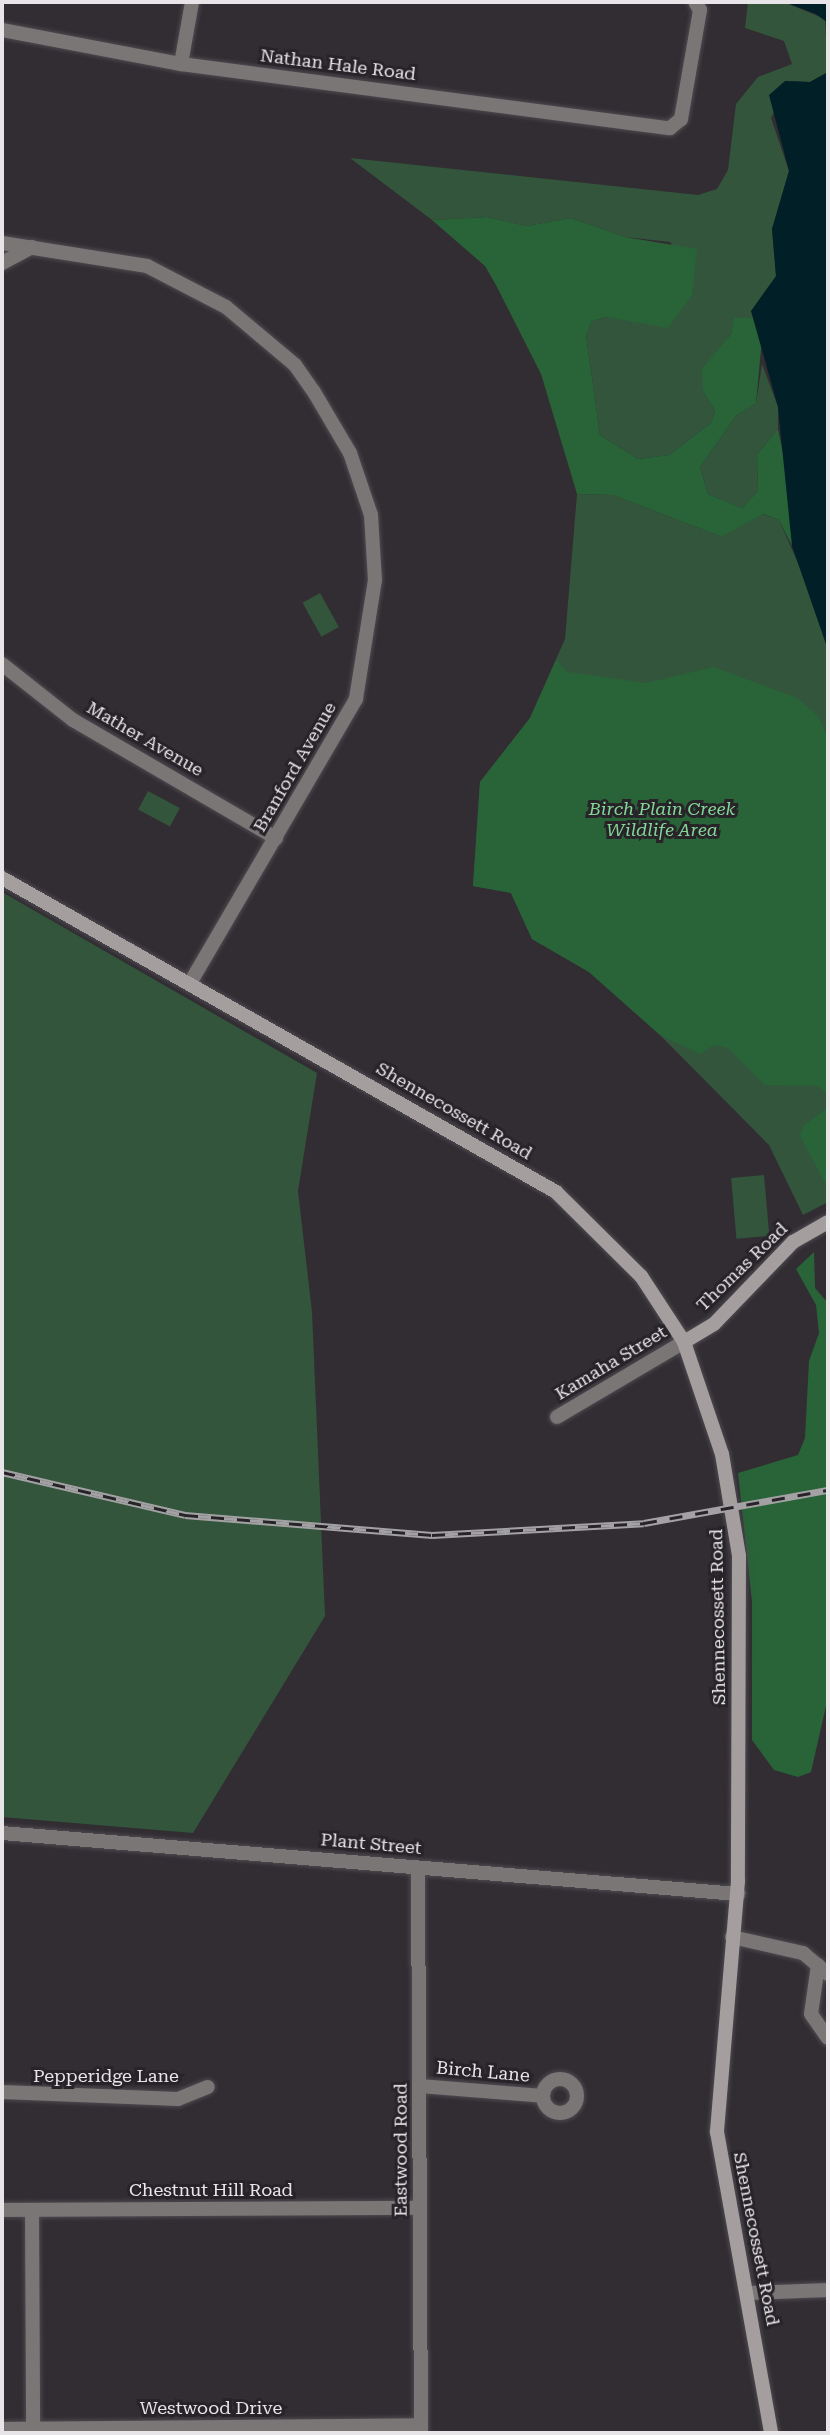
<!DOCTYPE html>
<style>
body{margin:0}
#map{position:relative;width:830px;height:2435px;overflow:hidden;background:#312d33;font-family:"Roboto Serif",serif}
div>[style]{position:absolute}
.green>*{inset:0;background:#33553b;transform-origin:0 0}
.forest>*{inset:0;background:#286438}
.water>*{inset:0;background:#011f26}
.roads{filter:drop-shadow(0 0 2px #4e4a50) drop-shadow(0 0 2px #4e4a50)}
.street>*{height:14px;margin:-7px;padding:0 7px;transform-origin:7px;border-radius:7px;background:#7a7676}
.street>.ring{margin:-7px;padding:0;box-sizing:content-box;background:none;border:14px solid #7a7676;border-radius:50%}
.secondary>*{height:14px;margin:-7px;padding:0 7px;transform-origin:7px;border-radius:7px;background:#a49e9e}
.rail>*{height:7px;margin-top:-3.5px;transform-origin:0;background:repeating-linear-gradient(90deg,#272329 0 13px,#a4a1a5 0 26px);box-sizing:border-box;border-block:2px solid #a4a1a5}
span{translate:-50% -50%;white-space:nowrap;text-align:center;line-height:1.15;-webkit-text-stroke:6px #272329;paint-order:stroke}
.street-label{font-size:18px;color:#e7e5e8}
.park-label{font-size:18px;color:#83d796;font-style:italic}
.frame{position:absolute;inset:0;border:4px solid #e7e5e8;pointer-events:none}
</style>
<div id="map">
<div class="green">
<div style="clip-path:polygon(748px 2px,784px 2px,825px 19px,828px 72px,810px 82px,791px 81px,771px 118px,789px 171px,772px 229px,776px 276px,753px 318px,734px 319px,731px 334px,703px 369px,703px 391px,715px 411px,711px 423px,669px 455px,638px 459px,600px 435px,586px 335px,592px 321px,692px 295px,691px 275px,670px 242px,625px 237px,571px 218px,527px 226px,487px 217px,432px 220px,350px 158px,698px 195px,717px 189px,728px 170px,736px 104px,758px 77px,792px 64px,784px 41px,745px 28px)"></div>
<div style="clip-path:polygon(762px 364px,778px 407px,778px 429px,757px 455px,758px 491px,742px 508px,708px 494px,700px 467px,736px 416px,756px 403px)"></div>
<div style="clip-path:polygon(577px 494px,613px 495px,722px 537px,762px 514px,779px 520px,820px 613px,828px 650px,828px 1202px,803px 1215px,769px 1145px,660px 1035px,589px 972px,532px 939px,511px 893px,473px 886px,480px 782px,530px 718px,565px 639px)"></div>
<div style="left:320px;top:593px;width:39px;height:20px;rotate:61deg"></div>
<div style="left:148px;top:791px;width:36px;height:21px;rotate:28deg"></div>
<div style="clip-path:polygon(2px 892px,317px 1073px,298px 1191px,312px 1312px,325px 1616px,193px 1833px,2px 1817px)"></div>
<div style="left:764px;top:1175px;width:61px;height:33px;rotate:85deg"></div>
</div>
<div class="forest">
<div style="clip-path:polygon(487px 217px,527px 226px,571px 218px,625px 237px,697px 249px,692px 295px,668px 328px,607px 317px,592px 321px,586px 335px,600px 435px,638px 459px,669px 455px,711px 423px,715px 411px,703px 391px,702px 369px,731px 334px,734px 318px,753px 318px,762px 339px,756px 403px,736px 416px,700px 467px,708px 494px,742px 508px,758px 491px,757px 455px,778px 429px,792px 497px,792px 546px,779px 520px,763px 514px,722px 537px,613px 495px,577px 494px,541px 374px,496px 285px,485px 266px,432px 220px)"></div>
<div style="clip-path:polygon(556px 660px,567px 672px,646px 683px,714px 667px,797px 698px,818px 716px,828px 738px,828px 1094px,818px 1086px,765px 1085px,728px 1048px,714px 1045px,700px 1054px,660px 1035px,589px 972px,532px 939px,511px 893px,473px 886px,480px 782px,530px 718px)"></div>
<div style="clip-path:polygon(828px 1108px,828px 1188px,800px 1136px,804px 1125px)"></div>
<div style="clip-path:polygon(814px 1252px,815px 1288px,828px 1303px,828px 1697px,811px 1772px,798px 1777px,774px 1770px,752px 1740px,752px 1602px,738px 1473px,798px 1455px,805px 1438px,809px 1361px,819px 1333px,816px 1305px,796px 1269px)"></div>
</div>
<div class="water">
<div style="clip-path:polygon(784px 2px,828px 2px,828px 23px,816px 14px)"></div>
<div style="clip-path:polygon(828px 72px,828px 650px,792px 546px,778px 407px,751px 311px,776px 276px,772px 229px,789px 171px,769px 95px,785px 81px,810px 82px)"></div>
</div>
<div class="roads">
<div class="street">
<div style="left:2px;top:30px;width:182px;rotate:10.8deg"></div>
<div style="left:181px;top:64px;width:493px;rotate:7.5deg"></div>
<div style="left:670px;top:128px;width:14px;rotate:-39deg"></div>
<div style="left:681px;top:119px;width:111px;rotate:-80.1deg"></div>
<div style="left:700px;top:10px;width:9px;rotate:-122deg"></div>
<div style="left:181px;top:64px;width:63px;rotate:-79.9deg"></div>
<div style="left:2px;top:243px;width:147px;rotate:9deg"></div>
<div style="left:147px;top:266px;width:89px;rotate:27.4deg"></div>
<div style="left:226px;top:307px;width:90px;rotate:40deg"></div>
<div style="left:295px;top:365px;width:33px;rotate:55deg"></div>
<div style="left:314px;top:392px;width:71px;rotate:59.5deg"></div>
<div style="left:350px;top:453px;width:65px;rotate:71.3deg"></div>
<div style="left:371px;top:515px;width:65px;rotate:86.5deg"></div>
<div style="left:375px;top:580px;width:121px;rotate:99.1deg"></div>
<div style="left:356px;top:699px;width:327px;rotate:120.3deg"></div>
<div style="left:2px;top:263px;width:34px;rotate:-28deg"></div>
<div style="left:2px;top:664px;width:90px;rotate:38.3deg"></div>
<div style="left:73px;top:720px;width:235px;rotate:30.2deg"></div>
<div style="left:557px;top:1417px;width:147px;rotate:-30.6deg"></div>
<div style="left:2px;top:1833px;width:739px;rotate:4.74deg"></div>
<div style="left:418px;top:1868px;width:565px;rotate:89.7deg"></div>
<div style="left:732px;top:1937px;width:73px;rotate:12.7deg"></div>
<div style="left:803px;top:1953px;width:33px;rotate:40deg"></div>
<div style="left:818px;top:1965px;width:49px;rotate:98.1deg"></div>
<div style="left:811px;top:2014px;width:29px;rotate:55deg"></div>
<div class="ring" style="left:543px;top:2079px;width:20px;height:20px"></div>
<div style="left:420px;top:2086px;width:123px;rotate:4.6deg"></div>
<div style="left:2px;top:2092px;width:176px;rotate:2.3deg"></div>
<div style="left:178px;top:2099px;width:32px;rotate:-22deg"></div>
<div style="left:2px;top:2210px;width:418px;rotate:-0.3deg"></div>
<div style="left:32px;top:2210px;width:218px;rotate:89.7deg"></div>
<div style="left:749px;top:2293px;width:79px;rotate:-2.2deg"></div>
<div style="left:2px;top:2429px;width:419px;rotate:-0.5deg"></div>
</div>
<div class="secondary">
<div style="left:2px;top:878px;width:637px;rotate:29.54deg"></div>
<div style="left:556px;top:1192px;width:120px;rotate:44.7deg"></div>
<div style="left:641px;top:1276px;width:79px;rotate:56.9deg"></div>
<div style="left:684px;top:1342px;width:118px;rotate:71.3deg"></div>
<div style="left:722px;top:1454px;width:103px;rotate:80.5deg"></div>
<div style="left:739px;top:1556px;width:325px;rotate:90.2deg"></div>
<div style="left:738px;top:1881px;width:252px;rotate:94.8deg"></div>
<div style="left:717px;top:2132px;width:306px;rotate:79.8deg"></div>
<div style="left:684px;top:1342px;width:35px;rotate:-31deg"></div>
<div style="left:714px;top:1324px;width:114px;rotate:-46.1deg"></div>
<div style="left:793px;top:1242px;width:40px;rotate:-29.7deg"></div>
</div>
</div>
<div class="rail">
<div style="left:2px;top:1472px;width:188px;rotate:13.2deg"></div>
<div style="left:185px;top:1515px;width:248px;rotate:4.6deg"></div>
<div style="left:432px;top:1535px;width:212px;rotate:-3.2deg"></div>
<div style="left:644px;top:1523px;width:187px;rotate:-10.2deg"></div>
</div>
<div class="street-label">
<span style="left:338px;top:65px;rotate:7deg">Nathan Hale Road</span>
<span style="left:145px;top:739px;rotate:30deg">Mather Avenue</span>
<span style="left:295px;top:767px;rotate:-60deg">Branford Avenue</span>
<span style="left:454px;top:1111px;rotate:30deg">Shennecossett Road</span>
<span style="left:742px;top:1267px;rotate:-44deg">Thomas Road</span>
<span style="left:611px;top:1363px;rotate:-31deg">Kamaha Street</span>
<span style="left:718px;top:1617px;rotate:-91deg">Shennecossett Road</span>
<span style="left:371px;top:1844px;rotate:5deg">Plant Street</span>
<span style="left:483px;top:2072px;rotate:5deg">Birch Lane</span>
<span style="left:106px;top:2076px">Pepperidge Lane</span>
<span style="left:401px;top:2150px;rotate:-90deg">Eastwood Road</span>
<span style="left:211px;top:2190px">Chestnut Hill Road</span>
<span style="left:756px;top:2239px;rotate:79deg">Shennecossett Road</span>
<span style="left:211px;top:2408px">Westwood Drive</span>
</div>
<div class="park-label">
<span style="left:662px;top:820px">Birch Plain Creek<br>Wildlife Area</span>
</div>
<div class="frame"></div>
</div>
